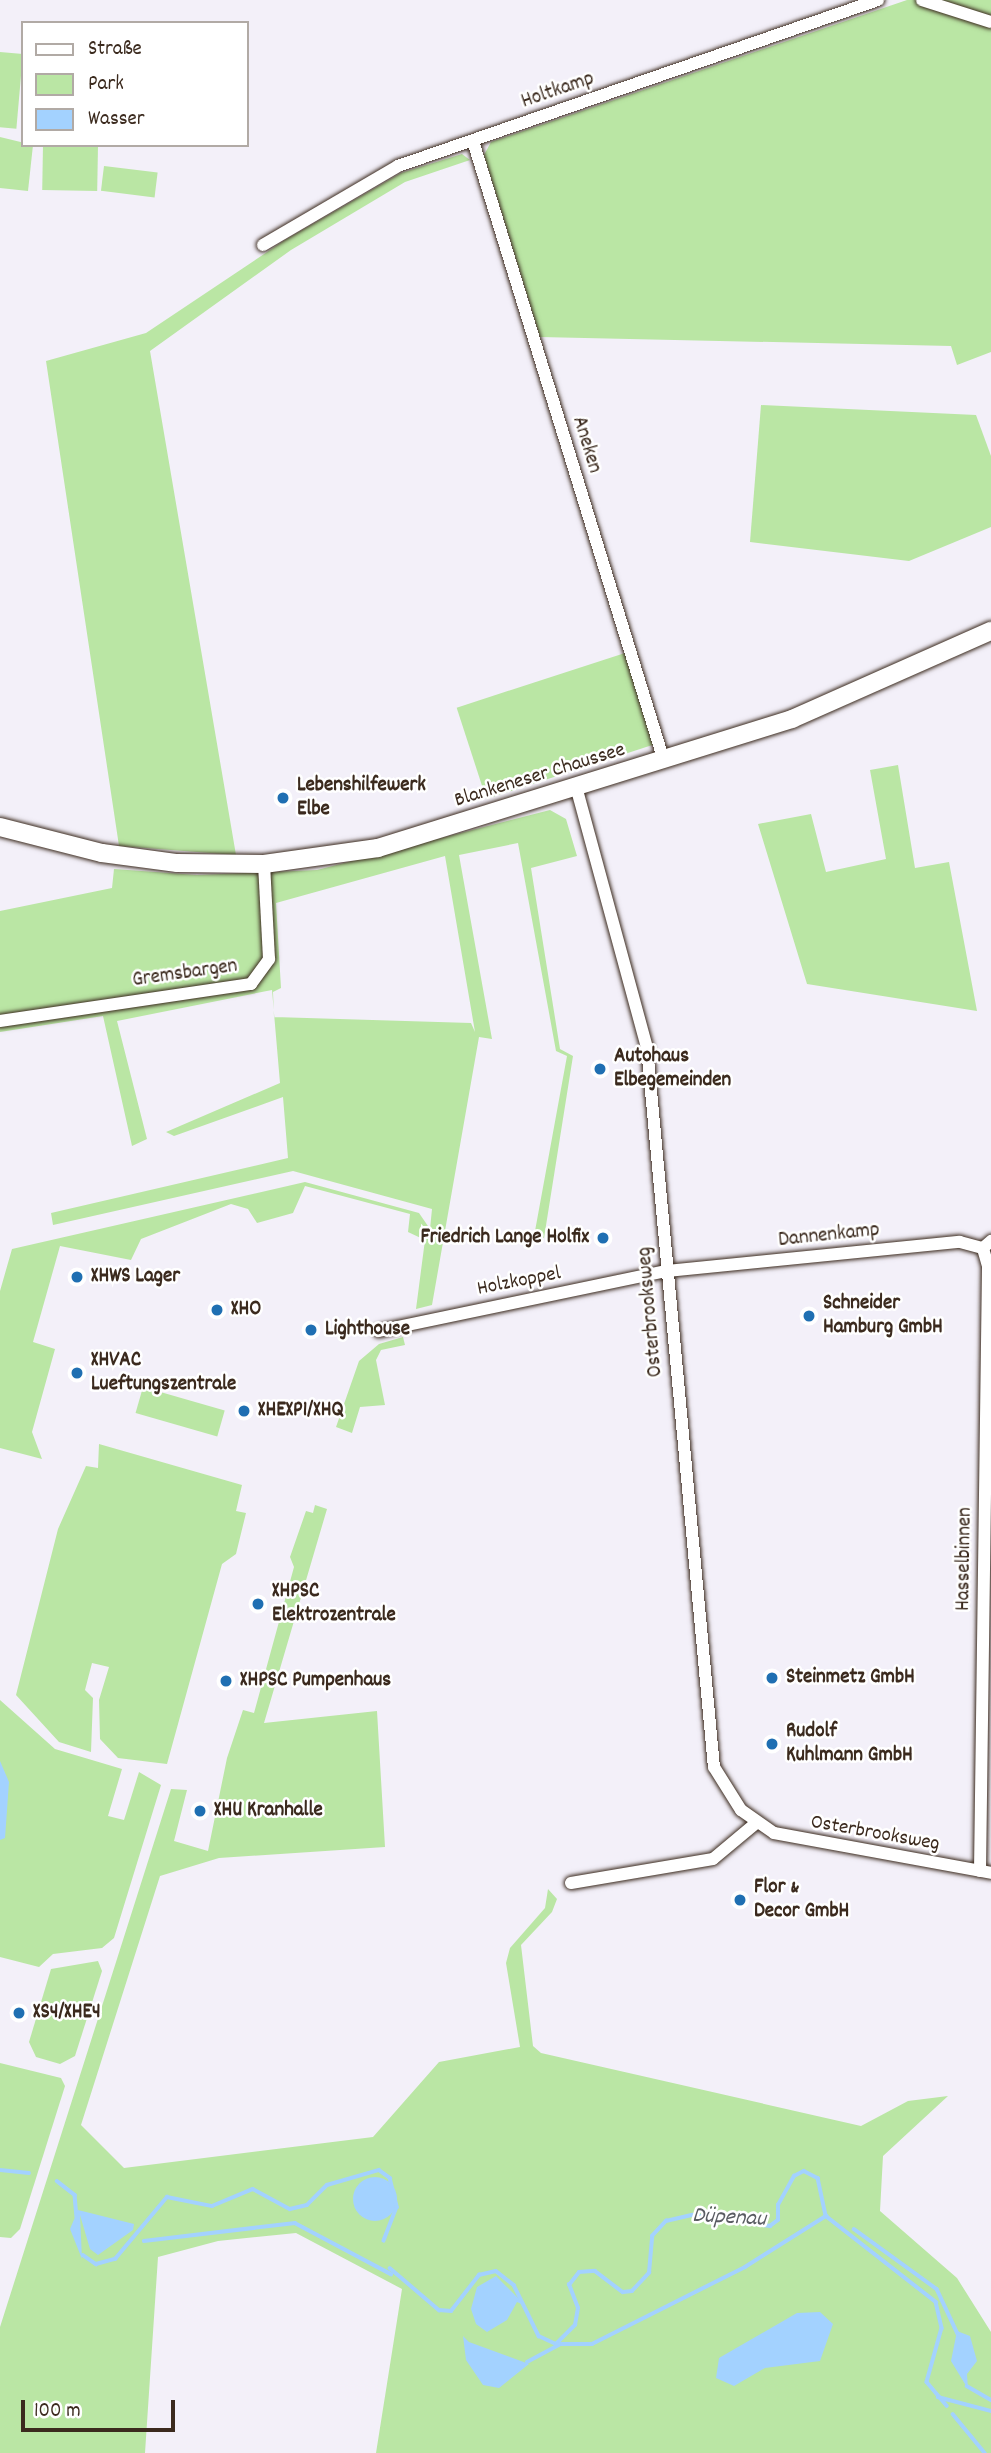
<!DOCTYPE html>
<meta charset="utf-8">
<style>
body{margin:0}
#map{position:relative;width:991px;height:2453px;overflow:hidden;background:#f3f0f9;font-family:Dekko,sans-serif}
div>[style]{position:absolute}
.green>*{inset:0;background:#bae6a4;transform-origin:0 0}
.water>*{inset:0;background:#a3d2ff}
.round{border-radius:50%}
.stream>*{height:3.5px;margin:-1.75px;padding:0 1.75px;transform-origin:1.75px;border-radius:1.75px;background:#a3d2ff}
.roads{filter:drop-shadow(0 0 2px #3b2a1e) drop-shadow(0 0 2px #3b2a1e)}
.street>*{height:12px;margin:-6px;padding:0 6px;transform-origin:6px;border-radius:6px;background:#fff}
.secondary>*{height:18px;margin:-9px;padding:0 9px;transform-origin:9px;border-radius:9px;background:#fff}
.dots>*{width:19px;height:19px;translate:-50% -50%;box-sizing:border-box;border:4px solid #fff;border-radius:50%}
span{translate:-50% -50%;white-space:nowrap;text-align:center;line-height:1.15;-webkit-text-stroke:5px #fff;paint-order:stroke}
.street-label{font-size:21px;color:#3b2a1e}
.poi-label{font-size:21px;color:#3b2a1e;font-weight:700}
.left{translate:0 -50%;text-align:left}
.right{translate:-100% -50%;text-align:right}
.water-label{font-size:23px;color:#5a5c62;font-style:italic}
.legend{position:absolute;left:21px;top:21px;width:228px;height:126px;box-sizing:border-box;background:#fff;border:2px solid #b1aaa5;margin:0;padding:9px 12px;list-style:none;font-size:21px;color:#3b2a1e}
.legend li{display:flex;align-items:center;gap:14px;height:35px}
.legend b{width:35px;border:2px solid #b1aaa5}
.scale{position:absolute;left:21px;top:2400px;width:154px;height:32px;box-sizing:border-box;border:4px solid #3b2a1e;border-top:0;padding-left:9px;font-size:21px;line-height:24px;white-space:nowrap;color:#3b2a1e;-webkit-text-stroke:5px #fff;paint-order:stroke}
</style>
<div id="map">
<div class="green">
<div style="clip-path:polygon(907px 0,991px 0,991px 352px,957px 365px,951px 346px,540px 337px,484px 155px,491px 142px)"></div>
<div style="left:0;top:52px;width:23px;height:75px;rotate:5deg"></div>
<div style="clip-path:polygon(0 137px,33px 145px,28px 191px,0 188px)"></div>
<div style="left:43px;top:145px;width:55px;height:45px;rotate:1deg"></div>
<div style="clip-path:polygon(462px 154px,470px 160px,405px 182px,291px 250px,150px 351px,236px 855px,119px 846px,46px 361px,146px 333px,285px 240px,401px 173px)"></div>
<div style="left:104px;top:166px;width:54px;height:25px;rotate:7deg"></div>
<div style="clip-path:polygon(761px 405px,976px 415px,991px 456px,991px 527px,909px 561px,750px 542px)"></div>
<div style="left:625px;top:653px;width:96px;height:177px;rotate:72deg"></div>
<div style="clip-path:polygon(898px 765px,915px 868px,949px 862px,977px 1011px,807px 984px,758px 824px,811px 814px,826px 872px,886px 859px,870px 770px)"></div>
<div style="clip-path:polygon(evenodd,550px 810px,566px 819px,577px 856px,531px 868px,560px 1049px,573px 1056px,544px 1238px,535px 1231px,567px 1056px,556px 1051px,518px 843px,459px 855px,492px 1039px,479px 1037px,432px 1305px,416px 1309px,425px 1240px,408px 1232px,410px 1214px,305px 1186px,293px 1213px,257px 1223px,248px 1209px,231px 1204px,141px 1239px,131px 1260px,60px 1246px,33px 1342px,55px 1349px,32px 1432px,42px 1459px,0 1448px,0 1291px,12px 1249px,305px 1182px,419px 1213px,430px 1229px,432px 1209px,293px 1171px,53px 1225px,51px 1213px,288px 1158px,283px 1097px,174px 1136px,166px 1132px,280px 1083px,272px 990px,117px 1021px,147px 1139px,132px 1146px,103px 1016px,0 1032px,0 911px,112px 888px,114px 869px,197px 875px,317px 870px,550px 810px,445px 856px,475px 1032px,471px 1023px,274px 1017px,273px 992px,281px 988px,276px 903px,445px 856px)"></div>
<div style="clip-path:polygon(403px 1337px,405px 1345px,381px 1350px,376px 1360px,385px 1405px,360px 1407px,352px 1433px,336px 1427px,359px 1361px,379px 1344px)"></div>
<div style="left:143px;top:1387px;width:85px;height:27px;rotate:16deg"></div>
<div style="clip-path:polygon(99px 1444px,242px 1485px,236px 1511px,246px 1513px,236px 1554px,222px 1564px,167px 1764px,118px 1758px,100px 1739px,99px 1700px,109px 1667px,92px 1663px,85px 1690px,93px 1698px,91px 1752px,59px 1742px,16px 1695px,58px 1529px,86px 1466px,98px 1468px)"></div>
<div style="clip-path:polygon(315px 1505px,327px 1509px,264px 1723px,377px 1711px,385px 1847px,219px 1858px,160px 1876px,81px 2125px,124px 2168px,373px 2137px,439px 2062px,520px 2047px,506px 1963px,510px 1948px,545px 1908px,548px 1889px,557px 1899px,552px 1912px,521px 1945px,533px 2046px,541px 2053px,861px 2126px,908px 2101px,948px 2096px,883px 2156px,880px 2211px,957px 2278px,991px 2332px,991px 2453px,376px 2453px,402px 2289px,296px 2233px,218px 2241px,158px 2257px,145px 2453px,0 2453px,0 2327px,171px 1789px,187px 1790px,174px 1841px,208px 1851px,227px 1758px,243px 1710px,254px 1713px,294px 1567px,290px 1557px,306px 1511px,313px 1513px)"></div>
<div style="clip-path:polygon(0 1700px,55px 1749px,122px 1769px,108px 1816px,124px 1820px,139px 1772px,161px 1785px,114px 1938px,102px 1948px,53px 1954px,39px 1967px,0 1957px)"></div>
<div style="clip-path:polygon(98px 1961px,102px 1971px,75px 2056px,60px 2064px,36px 2057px,29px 2042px,51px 1969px)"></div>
<div style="clip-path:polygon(0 2063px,61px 2078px,65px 2086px,20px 2229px,11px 2238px,0 2237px)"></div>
</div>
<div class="water">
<div style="clip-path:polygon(0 1761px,9px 1782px,5px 1838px,0 1840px)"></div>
<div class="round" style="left:353px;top:2177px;width:44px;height:44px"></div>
<div style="clip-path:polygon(78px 2210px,134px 2224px,133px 2230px,98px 2255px,90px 2249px,80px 2215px,82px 2259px,70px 2229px)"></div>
<div style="clip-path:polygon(496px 2276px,526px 2306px,517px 2302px,507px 2320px,487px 2332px,476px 2324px,471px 2309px,477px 2287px)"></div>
<div style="clip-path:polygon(820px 2312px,833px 2324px,820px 2361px,765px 2368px,734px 2386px,716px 2378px,719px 2358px,797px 2313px)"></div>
<div style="clip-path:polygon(957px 2331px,970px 2336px,977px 2361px,967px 2374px,968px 2389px,951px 2361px)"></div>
<div style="clip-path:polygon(463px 2336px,469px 2342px,529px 2364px,499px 2388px,483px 2385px,466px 2360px)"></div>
</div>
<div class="stream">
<div style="left:0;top:2170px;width:29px;rotate:6deg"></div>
<div style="left:57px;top:2181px;width:23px;rotate:38deg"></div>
<div style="left:75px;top:2195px;width:22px;rotate:85deg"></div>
<div style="left:854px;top:2229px;width:102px;rotate:35.9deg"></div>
<div style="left:937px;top:2289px;width:50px;rotate:65deg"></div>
<div style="left:144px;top:2241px;width:152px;rotate:-6.8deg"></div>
<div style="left:295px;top:2223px;width:109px;rotate:28deg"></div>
<div style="left:83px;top:2255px;width:16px;rotate:35deg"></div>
<div style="left:96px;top:2264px;width:20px;rotate:-15deg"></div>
<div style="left:115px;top:2259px;width:81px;rotate:-50deg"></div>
<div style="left:167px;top:2197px;width:46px;rotate:11.3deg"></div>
<div style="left:212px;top:2206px;width:44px;rotate:-22.5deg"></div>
<div style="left:253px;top:2189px;width:42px;rotate:28.4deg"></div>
<div style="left:290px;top:2209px;width:17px;rotate:-13deg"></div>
<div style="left:307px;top:2205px;width:28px;rotate:-45deg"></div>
<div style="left:327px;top:2185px;width:54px;rotate:-16.1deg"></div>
<div style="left:379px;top:2170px;width:14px;rotate:36deg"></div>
<div style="left:390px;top:2178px;width:30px;rotate:76deg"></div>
<div style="left:397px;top:2207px;width:36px;rotate:111deg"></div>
<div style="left:390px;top:2268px;width:65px;rotate:40.6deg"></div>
<div style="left:439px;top:2310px;width:12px;rotate:5deg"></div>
<div style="left:451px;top:2311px;width:46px;rotate:-52.1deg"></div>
<div style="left:479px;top:2275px;width:17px;rotate:-13deg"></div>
<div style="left:496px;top:2271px;width:23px;rotate:38deg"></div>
<div style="left:514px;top:2285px;width:57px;rotate:63.9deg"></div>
<div style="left:539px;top:2336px;width:19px;rotate:25deg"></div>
<div style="left:556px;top:2344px;width:27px;rotate:-45deg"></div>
<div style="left:575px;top:2325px;width:17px;rotate:-80deg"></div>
<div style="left:578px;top:2308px;width:25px;rotate:-111deg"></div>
<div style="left:569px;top:2285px;width:16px;rotate:-52deg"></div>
<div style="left:579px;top:2272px;width:16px;rotate:-4deg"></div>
<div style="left:595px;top:2271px;width:35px;rotate:37deg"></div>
<div style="left:623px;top:2292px;width:9px;rotate:-6deg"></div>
<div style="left:632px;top:2291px;width:25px;rotate:-47deg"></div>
<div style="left:649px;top:2273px;width:37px;rotate:-85deg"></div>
<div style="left:652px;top:2236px;width:21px;rotate:-47deg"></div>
<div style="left:666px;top:2221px;width:27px;rotate:-13deg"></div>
<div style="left:692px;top:2215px;width:79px;rotate:8deg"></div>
<div style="left:770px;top:2226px;width:10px;rotate:-37deg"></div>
<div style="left:778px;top:2220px;width:15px;rotate:-90deg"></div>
<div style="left:778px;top:2205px;width:33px;rotate:-61deg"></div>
<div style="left:794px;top:2176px;width:11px;rotate:-27deg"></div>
<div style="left:804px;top:2171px;width:16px;rotate:27deg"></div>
<div style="left:818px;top:2178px;width:39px;rotate:78deg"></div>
<div style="left:826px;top:2216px;width:140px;rotate:38deg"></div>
<div style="left:936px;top:2302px;width:27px;rotate:77deg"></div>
<div style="left:942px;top:2328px;width:56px;rotate:105.5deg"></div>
<div style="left:927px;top:2382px;width:31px;rotate:50deg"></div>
<div style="left:558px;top:2344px;width:34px"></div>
<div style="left:592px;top:2344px;width:171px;rotate:-26.7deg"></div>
<div style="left:745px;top:2267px;width:96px;rotate:-32.2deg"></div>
<div style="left:527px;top:2362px;width:36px;rotate:-28deg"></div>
<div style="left:967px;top:2386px;width:28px;rotate:30deg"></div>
<div style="left:938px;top:2397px;width:55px;rotate:14.8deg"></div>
<div style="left:953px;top:2414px;width:50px;rotate:50.6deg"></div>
</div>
<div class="roads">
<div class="street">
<div style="left:922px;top:0;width:72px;rotate:17.7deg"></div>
<div style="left:473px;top:141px;width:649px;rotate:72.88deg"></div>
<div style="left:263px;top:245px;width:156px;rotate:-30.3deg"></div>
<div style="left:398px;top:166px;width:508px;rotate:-19.08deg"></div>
<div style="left:577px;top:790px;width:267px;rotate:74.8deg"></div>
<div style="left:647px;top:1048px;width:722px;rotate:84.68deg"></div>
<div style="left:714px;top:1767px;width:51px;rotate:57.9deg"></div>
<div style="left:741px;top:1810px;width:40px;rotate:34.9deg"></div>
<div style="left:774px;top:1833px;width:221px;rotate:10.4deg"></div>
<div style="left:0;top:1021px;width:254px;rotate:-8.4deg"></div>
<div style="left:251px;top:984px;width:31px;rotate:-54deg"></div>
<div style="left:269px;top:959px;width:95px;rotate:-93deg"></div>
<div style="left:379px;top:1331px;width:294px;rotate:-11.8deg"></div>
<div style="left:667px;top:1271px;width:294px;rotate:-5.7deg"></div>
<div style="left:960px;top:1242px;width:24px;rotate:15deg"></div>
<div style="left:983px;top:1248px;width:11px;rotate:-41deg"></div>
<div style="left:980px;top:1871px;width:605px;rotate:-89.24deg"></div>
<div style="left:988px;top:1266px;width:19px;rotate:-106deg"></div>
<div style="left:571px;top:1883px;width:144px;rotate:-9.6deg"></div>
<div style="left:713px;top:1859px;width:56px;rotate:-39.9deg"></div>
</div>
<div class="secondary">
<div style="left:0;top:827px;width:105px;rotate:14.3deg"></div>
<div style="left:102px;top:853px;width:76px;rotate:7.6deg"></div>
<div style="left:177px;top:863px;width:87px;rotate:0.7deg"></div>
<div style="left:264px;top:864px;width:115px;rotate:-8deg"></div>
<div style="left:378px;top:848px;width:434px;rotate:-17.3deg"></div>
<div style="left:792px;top:719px;width:218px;rotate:-23.9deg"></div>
</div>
</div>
<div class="dots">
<div style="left:283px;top:798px;background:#1f6fb2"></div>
<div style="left:600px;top:1069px;background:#1f6fb2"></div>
<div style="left:603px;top:1238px;background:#1f6fb2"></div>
<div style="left:77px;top:1277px;background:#1f6fb2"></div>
<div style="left:217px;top:1310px;background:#1f6fb2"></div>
<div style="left:809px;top:1316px;background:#1f6fb2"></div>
<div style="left:311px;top:1330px;background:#1f6fb2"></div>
<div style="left:77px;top:1373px;background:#1f6fb2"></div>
<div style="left:244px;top:1411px;background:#1f6fb2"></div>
<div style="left:258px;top:1604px;background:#1f6fb2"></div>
<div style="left:772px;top:1678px;background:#1f6fb2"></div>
<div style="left:226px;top:1681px;background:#1f6fb2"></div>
<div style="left:772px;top:1744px;background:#1f6fb2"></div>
<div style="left:200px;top:1811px;background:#1f6fb2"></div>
<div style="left:740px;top:1900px;background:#1f6fb2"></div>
<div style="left:19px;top:2013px;background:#1f6fb2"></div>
</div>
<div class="street-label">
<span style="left:558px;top:91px;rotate:-19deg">Holtkamp</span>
<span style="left:586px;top:445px;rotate:73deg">Aneken</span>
<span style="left:540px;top:776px;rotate:-17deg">Blankeneser Chaussee</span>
<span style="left:185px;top:974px;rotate:-8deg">Gremsbargen</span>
<span style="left:829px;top:1236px;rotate:-6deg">Dannenkamp</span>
<span style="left:519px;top:1282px;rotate:-11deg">Holzkoppel</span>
<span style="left:651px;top:1312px;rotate:-95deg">Osterbrooksweg</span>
<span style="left:965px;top:1559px;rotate:-89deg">Hasselbinnen</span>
<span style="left:875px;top:1834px;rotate:10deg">Osterbrooksweg</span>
</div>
<div class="poi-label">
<span class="left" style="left:297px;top:798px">Lebenshilfewerk<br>Elbe</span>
<span class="left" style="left:614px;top:1069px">Autohaus<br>Elbegemeinden</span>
<span class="right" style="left:589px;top:1238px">Friedrich Lange Holfix</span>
<span class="left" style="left:91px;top:1277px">XHWS Lager</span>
<span class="left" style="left:823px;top:1316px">Schneider<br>Hamburg GmbH</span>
<span class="left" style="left:231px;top:1310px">XHO</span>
<span class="left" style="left:325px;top:1330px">Lighthouse</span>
<span class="left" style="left:91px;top:1373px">XHVAC<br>Lueftungszentrale</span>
<span class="left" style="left:258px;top:1411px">XHEXP1/XHQ</span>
<span class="left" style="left:272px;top:1604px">XHPSC<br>Elektrozentrale</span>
<span class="left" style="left:786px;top:1678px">Steinmetz GmbH</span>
<span class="left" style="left:240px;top:1681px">XHPSC Pumpenhaus</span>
<span class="left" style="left:786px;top:1744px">Rudolf<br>Kuhlmann GmbH</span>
<span class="left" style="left:214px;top:1811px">XHU Kranhalle</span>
<span class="left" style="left:754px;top:1900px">Flor &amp;<br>Decor GmbH</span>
<span class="left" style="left:33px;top:2013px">XS4/XHE4</span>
</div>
<div class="water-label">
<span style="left:729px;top:2219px;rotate:3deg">Düpenau</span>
</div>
<ul class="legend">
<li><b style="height:9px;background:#fff"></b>Straße</li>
<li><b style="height:19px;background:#bae6a4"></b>Park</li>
<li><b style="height:19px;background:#a3d2ff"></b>Wasser</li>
</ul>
<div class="scale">100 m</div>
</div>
